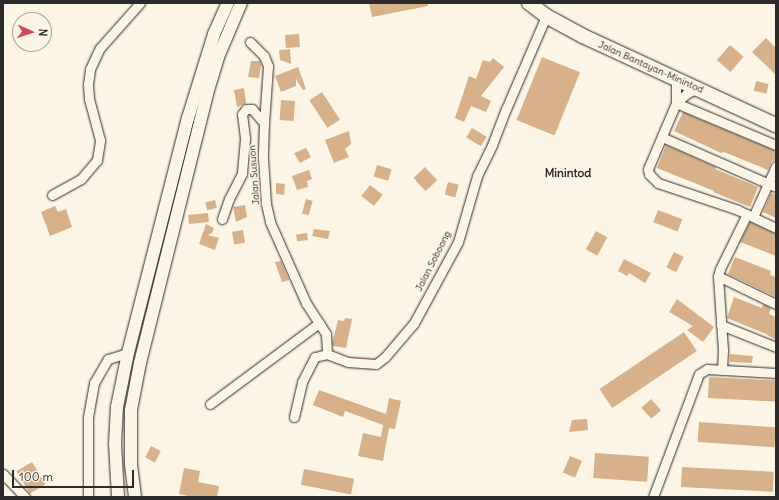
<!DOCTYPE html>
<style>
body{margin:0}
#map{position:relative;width:779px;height:500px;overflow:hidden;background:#fcf5e5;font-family:Delius,sans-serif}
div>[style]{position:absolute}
.building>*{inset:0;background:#d7b189;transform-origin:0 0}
.roads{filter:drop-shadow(0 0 1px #2b2b2b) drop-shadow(0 0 1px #2b2b2b)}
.street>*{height:9px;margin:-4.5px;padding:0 4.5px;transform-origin:4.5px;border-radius:4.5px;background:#fcf5e5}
.secondary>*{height:12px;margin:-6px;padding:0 6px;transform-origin:6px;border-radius:6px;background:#fcf5e5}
.primary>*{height:14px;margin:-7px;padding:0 7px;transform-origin:7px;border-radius:7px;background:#fcf5e5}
span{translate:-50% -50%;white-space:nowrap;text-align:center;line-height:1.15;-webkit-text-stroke:3px #fcf5e5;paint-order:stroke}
.street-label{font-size:10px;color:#2b2b2b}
.quarter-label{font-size:12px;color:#2b2b2b;font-weight:700}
.frame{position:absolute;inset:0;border:4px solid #2b2b2b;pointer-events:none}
.north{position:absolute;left:12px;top:12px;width:40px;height:40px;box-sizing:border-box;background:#fcf5e5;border:1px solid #a8a49b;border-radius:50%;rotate:93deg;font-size:11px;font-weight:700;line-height:16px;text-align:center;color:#2b2b2b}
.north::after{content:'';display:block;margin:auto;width:14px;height:18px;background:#d1495b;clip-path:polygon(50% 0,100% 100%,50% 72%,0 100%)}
.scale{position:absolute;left:12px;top:470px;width:122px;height:18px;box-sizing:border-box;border:2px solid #2b2b2b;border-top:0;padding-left:5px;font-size:12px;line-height:14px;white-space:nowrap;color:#2b2b2b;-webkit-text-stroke:3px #fcf5e5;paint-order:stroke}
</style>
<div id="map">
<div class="building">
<div style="clip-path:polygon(369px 3px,428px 3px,428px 6px,372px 17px)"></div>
<div style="left:299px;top:34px;width:13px;height:14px;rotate:86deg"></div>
<div style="clip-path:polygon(766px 38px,776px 48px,776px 75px,752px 52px)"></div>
<div style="left:730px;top:45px;width:18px;height:20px;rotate:41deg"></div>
<div style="clip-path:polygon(290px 49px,291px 64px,280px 60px,279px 50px)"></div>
<div style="left:542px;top:57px;width:41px;height:68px;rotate:22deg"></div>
<div style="clip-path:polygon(493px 58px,504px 67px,481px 96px,491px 101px,486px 112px,471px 106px,464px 122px,455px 118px,469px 76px,476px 79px,483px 60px,490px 62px)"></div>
<div style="clip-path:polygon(251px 61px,260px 61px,261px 65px,259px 78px,248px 77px)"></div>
<div style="clip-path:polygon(298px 67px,306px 89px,303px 90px,296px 79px,296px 86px,281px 92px,275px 76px)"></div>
<div style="left:756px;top:81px;width:13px;height:10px;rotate:13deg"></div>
<div style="clip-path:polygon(244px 88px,246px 103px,237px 107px,234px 90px)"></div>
<div style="left:322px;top:92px;width:33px;height:15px;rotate:57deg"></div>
<div style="left:281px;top:100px;width:14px;height:20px;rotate:4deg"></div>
<div style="clip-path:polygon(683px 112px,776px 151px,776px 160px,772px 161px,768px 170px,724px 152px,721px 153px,674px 131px)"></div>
<div style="left:472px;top:128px;width:17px;height:11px;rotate:31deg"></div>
<div style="clip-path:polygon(349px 131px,351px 144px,345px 149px,349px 157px,334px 163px,325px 140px)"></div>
<div style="clip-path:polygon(666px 145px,716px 167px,715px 169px,758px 187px,750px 207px,713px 192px,714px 191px,657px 168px)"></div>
<div style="clip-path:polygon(306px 148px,311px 157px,300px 163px,294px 153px)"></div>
<div style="left:377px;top:165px;width:15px;height:12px;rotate:16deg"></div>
<div style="left:425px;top:167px;width:18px;height:16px;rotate:47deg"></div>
<div style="clip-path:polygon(309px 170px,312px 179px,307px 181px,308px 187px,297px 190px,292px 176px)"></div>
<div style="left:448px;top:182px;width:11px;height:13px;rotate:15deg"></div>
<div style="clip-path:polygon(276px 183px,285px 184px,284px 195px,276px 194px)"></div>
<div style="left:370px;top:185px;width:16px;height:14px;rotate:38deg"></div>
<div style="clip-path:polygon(771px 193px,776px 195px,776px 218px,763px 212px)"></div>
<div style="left:306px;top:199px;width:7px;height:15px;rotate:16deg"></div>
<div style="left:215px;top:200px;width:8px;height:10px;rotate:76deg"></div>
<div style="clip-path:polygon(245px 205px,247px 217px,236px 222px,233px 207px)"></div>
<div style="clip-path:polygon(55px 206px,58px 212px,66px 209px,72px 227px,50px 236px,41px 212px)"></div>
<div style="left:658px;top:210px;width:26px;height:13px;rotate:21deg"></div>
<div style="left:208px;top:213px;width:9px;height:20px;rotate:84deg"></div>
<div style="clip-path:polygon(750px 222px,776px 234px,776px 256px,740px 242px)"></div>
<div style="clip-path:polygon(206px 224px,214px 228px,212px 233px,208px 235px,219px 238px,215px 250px,199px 244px)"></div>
<div style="clip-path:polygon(314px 229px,330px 231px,328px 239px,312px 236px)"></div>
<div style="left:243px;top:230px;width:13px;height:11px;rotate:81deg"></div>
<div style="left:596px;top:231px;width:13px;height:21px;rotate:29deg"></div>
<div style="left:307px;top:233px;width:7px;height:11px;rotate:82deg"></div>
<div style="left:674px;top:252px;width:11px;height:17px;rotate:27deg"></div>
<div style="clip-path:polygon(735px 257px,771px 271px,770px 275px,776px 277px,776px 297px,728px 274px)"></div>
<div style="clip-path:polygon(624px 259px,651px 273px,645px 283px,629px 273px,627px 276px,618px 271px)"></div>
<div style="clip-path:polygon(281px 261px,289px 280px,282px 282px,275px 262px)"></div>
<div style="clip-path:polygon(734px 297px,762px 308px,763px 304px,771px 308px,769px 314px,776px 317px,776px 340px,766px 334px,727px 318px)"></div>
<div style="clip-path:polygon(677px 299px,714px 327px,703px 342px,687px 330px,693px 326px,669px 312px)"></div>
<div style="clip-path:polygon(345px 318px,352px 319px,346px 348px,333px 346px,332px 344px,338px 320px,344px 321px)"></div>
<div style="left:684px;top:332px;width:23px;height:102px;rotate:56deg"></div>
<div style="clip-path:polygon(730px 354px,753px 356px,752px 363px,730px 362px)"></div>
<div style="left:709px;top:377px;width:67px;height:21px;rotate:3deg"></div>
<div style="clip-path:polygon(319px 390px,386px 414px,389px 398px,401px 401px,395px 429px,389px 428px,383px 461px,358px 456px,363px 433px,381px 437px,383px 425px,345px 411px,343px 417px,313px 405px)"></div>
<div style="left:651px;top:399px;width:15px;height:13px;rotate:48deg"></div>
<div style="clip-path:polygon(587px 419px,588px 430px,569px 432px,572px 420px)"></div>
<div style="left:699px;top:422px;width:77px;height:20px;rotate:4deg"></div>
<div style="left:151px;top:446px;width:11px;height:13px;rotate:27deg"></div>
<div style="left:595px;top:453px;width:54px;height:25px;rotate:4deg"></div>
<div style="left:570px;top:456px;width:13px;height:18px;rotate:23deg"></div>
<div style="left:32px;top:462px;width:26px;height:18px;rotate:59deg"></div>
<div style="left:682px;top:467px;width:92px;height:20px;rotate:3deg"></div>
<div style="clip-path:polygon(184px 468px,200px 471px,198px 482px,219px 486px,217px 497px,193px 497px,179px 494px)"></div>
<div style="left:304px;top:469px;width:51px;height:16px;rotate:11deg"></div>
</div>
<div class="roads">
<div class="street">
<div style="left:250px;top:42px;width:20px;rotate:45deg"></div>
<div style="left:264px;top:56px;width:11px;rotate:68deg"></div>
<div style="left:268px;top:66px;width:57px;rotate:94deg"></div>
<div style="left:676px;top:78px;width:25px;rotate:90deg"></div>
<div style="left:676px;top:103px;width:72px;rotate:113deg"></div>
<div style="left:648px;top:169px;width:5px;rotate:79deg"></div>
<div style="left:649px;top:174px;width:13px;rotate:45deg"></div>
<div style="left:658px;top:183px;width:84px;rotate:18.6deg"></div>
<div style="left:738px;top:210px;width:42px;rotate:25.3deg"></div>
<div style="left:676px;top:103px;width:108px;rotate:22.8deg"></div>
<div style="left:676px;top:103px;width:13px;rotate:-42deg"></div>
<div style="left:686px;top:94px;width:13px;rotate:-27deg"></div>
<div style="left:662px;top:137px;width:124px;rotate:23.7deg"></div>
<div style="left:52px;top:195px;width:33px;rotate:-29deg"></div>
<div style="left:81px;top:179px;width:25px;rotate:-50deg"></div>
<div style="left:97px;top:160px;width:20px;rotate:-81deg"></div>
<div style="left:100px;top:140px;width:42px;rotate:-105deg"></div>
<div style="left:89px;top:99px;width:15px;rotate:-94deg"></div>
<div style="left:88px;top:84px;width:15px;rotate:-82deg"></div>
<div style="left:90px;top:69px;width:23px;rotate:-65deg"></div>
<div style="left:100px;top:48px;width:60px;rotate:-48.4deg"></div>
<div style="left:753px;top:217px;width:56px;rotate:-65.7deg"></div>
<div style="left:222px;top:219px;width:21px;rotate:-71deg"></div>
<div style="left:229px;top:199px;width:29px;rotate:-63deg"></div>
<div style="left:242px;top:173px;width:35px;rotate:-85deg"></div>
<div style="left:245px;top:138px;width:24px;rotate:-97deg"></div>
<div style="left:242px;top:114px;width:6px;rotate:-51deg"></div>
<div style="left:246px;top:109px;width:6px"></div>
<div style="left:252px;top:109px;width:18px;rotate:49deg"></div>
<div style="left:264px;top:123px;width:35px;rotate:92deg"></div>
<div style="left:263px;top:158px;width:46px;rotate:86.3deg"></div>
<div style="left:266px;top:204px;width:18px;rotate:77deg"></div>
<div style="left:270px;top:222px;width:89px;rotate:66deg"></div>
<div style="left:306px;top:303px;width:37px;rotate:57deg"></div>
<div style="left:326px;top:334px;width:20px;rotate:87deg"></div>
<div style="left:718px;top:276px;width:64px;rotate:25.8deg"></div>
<div style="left:721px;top:325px;width:59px;rotate:21.8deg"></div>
<div style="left:722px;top:370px;width:20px;rotate:-87deg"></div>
<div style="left:723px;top:350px;width:74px;rotate:-93.9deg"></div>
<div style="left:718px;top:276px;width:7px;rotate:-74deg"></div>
<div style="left:720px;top:269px;width:61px;rotate:-63.9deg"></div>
<div style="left:210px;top:404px;width:136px;rotate:-36.6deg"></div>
<div style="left:294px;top:417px;width:36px;rotate:-77deg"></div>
<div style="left:302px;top:382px;width:28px;rotate:-63deg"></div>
<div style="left:315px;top:357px;width:12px;rotate:-14deg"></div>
<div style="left:327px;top:354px;width:22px;rotate:21deg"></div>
<div style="left:348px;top:362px;width:28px;rotate:4deg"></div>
<div style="left:376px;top:364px;width:11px;rotate:-38deg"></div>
<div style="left:385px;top:357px;width:45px;rotate:-49.5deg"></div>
<div style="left:414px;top:323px;width:92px;rotate:-61.5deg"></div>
<div style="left:458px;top:242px;width:69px;rotate:-73.9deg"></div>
<div style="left:477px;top:176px;width:34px;rotate:-64deg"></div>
<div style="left:492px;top:145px;width:39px;rotate:-69deg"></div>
<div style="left:506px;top:109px;width:101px;rotate:-66.7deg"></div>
<div style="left:3px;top:474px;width:32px;rotate:46deg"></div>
<div style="left:88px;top:497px;width:80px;rotate:-90deg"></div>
<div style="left:88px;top:417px;width:35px;rotate:-80deg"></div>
<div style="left:94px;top:383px;width:28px;rotate:-60deg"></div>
<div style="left:108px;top:359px;width:21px;rotate:-17deg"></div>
<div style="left:653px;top:497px;width:131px;rotate:-69.5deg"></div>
<div style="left:699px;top:374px;width:9px;rotate:-32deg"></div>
<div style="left:707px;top:369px;width:69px;rotate:3.3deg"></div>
</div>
<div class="secondary">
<div style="left:118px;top:497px;width:53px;rotate:-93.2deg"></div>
<div style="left:115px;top:444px;width:37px;rotate:-87deg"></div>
<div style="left:117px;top:407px;width:55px;rotate:-78.5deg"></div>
<div style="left:128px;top:353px;width:243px;rotate:-75.7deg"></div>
<div style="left:188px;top:118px;width:88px;rotate:-72.8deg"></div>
<div style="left:214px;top:34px;width:34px;rotate:-66deg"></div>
<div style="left:135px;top:497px;width:33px;rotate:-97deg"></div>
<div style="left:131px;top:464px;width:54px;rotate:-90deg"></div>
<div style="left:131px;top:410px;width:48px;rotate:-79.2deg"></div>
<div style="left:140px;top:363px;width:284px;rotate:-76deg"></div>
<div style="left:209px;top:87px;width:31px;rotate:-73deg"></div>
<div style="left:218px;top:57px;width:59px;rotate:-66.9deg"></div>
</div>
<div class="primary">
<div style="left:529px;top:3px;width:21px;rotate:37deg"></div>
<div style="left:546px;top:16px;width:42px;rotate:28.4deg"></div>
<div style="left:583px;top:36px;width:213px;rotate:24.8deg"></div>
</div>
</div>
<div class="street-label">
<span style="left:651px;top:67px;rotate:24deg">Jalan Bantayan-Minintod</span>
<span style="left:254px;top:175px;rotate:-94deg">Jalan Susuon</span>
<span style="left:433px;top:261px;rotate:-63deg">Jalan Soboong</span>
</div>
<div class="quarter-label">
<span style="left:568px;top:173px">Minintod</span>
</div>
<div class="frame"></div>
<div class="north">N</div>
<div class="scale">100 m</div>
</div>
